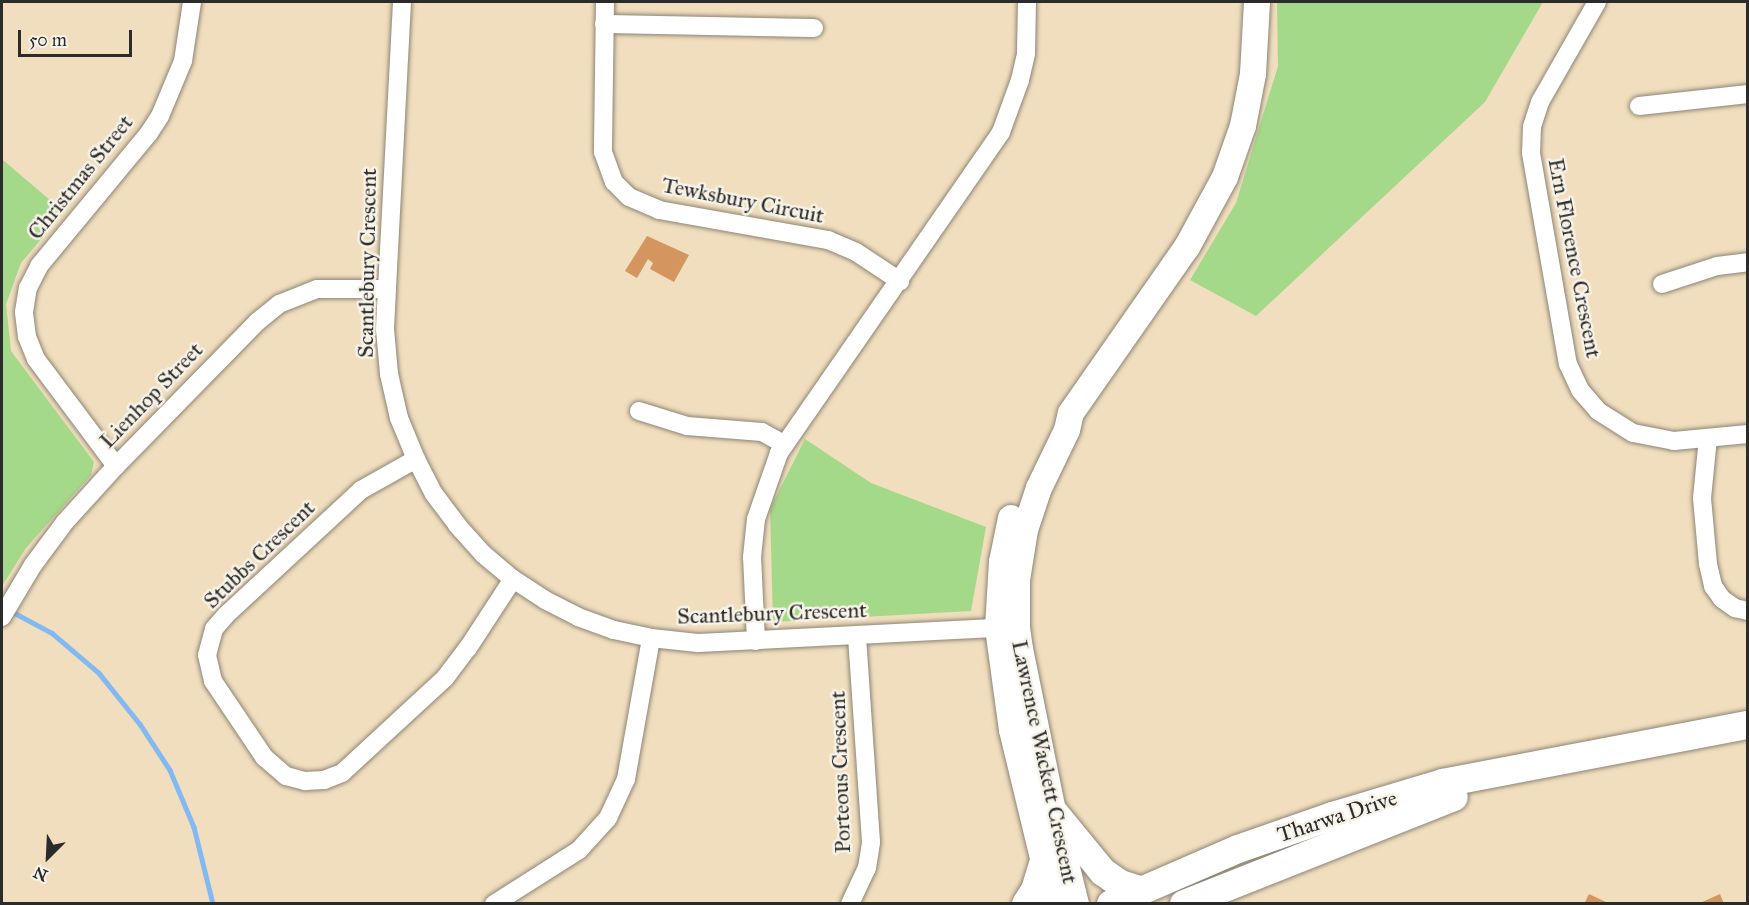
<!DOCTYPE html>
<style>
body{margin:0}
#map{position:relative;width:1749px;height:905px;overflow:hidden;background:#f0debe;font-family:"IM FELL Great Primer",serif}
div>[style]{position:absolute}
.green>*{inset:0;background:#a5d98a}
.stream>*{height:4.5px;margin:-2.25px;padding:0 2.25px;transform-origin:2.25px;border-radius:2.25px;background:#83b9f2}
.building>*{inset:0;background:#d4955f}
.roads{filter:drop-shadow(0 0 2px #8e8474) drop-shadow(0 0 2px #8e8474)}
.street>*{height:18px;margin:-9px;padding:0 9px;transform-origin:9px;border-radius:9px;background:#fff}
.secondary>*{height:26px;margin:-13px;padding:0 13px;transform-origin:13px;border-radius:13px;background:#fff}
.primary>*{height:28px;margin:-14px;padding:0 14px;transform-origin:14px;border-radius:14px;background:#fff}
span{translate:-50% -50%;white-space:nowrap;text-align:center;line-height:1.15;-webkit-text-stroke:5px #f7f3e8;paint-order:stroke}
.street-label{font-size:22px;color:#2b2b2b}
.frame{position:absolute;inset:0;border:3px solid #2b2b2b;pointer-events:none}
.north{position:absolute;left:18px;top:827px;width:60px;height:60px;-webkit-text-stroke:4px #f7f3e8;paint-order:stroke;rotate:204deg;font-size:16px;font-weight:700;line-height:24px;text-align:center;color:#2b2b2b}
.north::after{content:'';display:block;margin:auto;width:21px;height:27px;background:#2b2b2b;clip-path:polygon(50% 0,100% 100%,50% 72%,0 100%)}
.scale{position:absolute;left:18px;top:30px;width:114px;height:27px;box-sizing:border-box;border:3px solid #2b2b2b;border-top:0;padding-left:8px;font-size:18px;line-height:21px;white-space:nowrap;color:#2b2b2b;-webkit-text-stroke:4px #f7f3e8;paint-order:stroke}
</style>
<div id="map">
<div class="green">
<div style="clip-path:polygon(1277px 2px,1543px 2px,1485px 102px,1256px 316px,1190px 280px,1236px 203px,1278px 66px)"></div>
<div style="clip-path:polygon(2px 155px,3px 160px,64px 212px,21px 263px,6px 304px,11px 351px,94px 462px,91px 475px,26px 548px,2px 586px)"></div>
<div style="clip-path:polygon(805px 439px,871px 483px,986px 527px,971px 611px,773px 622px,770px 509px)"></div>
</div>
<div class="stream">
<div style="left:11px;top:611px;width:47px;rotate:28.2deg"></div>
<div style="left:52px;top:633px;width:62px;rotate:40.4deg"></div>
<div style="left:99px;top:673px;width:65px;rotate:51.2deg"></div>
<div style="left:140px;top:724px;width:55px;rotate:56.9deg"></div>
<div style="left:170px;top:770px;width:62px;rotate:67.2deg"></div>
<div style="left:194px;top:827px;width:79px;rotate:76.1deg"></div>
</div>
<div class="building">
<div style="clip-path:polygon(647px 236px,689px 255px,674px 282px,650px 269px,653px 263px,648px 259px,637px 278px,625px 271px)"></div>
<div style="clip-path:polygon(1589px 894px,1610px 904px,1584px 904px)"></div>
<div style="clip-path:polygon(1720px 894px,1724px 904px,1698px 904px)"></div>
</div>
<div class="roads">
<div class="street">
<div style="left:402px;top:2px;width:287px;rotate:93deg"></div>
<div style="left:387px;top:289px;width:40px;rotate:92.9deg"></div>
<div style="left:385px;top:329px;width:45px;rotate:84.9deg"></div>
<div style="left:389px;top:374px;width:45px;rotate:77.2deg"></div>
<div style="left:399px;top:418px;width:44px;rotate:67.5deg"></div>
<div style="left:416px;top:459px;width:39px;rotate:63deg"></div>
<div style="left:434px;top:494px;width:39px;rotate:53deg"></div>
<div style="left:457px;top:525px;width:39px;rotate:48deg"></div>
<div style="left:483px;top:554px;width:39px;rotate:40deg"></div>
<div style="left:513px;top:579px;width:38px;rotate:33deg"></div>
<div style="left:545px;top:600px;width:37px;rotate:27deg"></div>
<div style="left:578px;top:617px;width:38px;rotate:20deg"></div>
<div style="left:614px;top:630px;width:38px;rotate:12deg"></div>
<div style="left:651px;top:638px;width:47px;rotate:6.1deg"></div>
<div style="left:698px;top:643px;width:312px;rotate:-2.9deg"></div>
<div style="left:605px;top:2px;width:150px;rotate:90.8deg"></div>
<div style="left:603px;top:152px;width:32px;rotate:70deg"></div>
<div style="left:614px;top:182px;width:21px;rotate:45deg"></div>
<div style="left:629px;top:197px;width:33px;rotate:23deg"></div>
<div style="left:659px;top:210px;width:172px;rotate:10.1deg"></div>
<div style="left:828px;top:240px;width:30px;rotate:23deg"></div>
<div style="left:856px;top:252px;width:53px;rotate:33.4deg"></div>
<div style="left:1597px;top:2px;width:115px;rotate:119.7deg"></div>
<div style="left:1540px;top:102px;width:25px;rotate:108deg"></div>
<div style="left:1532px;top:126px;width:27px;rotate:92deg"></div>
<div style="left:1531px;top:153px;width:214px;rotate:80.1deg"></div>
<div style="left:1568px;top:364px;width:29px;rotate:65deg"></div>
<div style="left:1580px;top:390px;width:28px;rotate:49deg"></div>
<div style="left:1598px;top:411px;width:41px;rotate:32.2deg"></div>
<div style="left:1633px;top:433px;width:42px;rotate:11deg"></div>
<div style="left:1674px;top:441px;width:74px;rotate:-5.4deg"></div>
<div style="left:604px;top:24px;width:210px;rotate:1.1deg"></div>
<div style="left:1639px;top:106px;width:110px;rotate:-6.3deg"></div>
<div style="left:1662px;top:284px;width:58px;rotate:-18.1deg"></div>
<div style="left:1717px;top:266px;width:31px;rotate:-7deg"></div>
<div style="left:639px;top:411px;width:50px;rotate:17.4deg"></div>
<div style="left:687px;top:426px;width:75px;rotate:4.6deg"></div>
<div style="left:762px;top:432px;width:25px;rotate:29deg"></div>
<div style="left:1708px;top:438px;width:60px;rotate:95.7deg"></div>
<div style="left:1702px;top:498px;width:66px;rotate:84.8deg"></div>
<div style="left:1708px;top:564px;width:23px;rotate:77deg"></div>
<div style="left:1713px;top:586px;width:16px;rotate:55deg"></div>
<div style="left:1722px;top:599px;width:16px;rotate:35deg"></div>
<div style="left:1735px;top:608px;width:13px;rotate:13deg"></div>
<div style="left:416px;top:459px;width:63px;rotate:150.6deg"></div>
<div style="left:361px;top:490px;width:184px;rotate:137.2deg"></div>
<div style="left:226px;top:615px;width:18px;rotate:131deg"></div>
<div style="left:214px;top:629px;width:27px;rotate:105deg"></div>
<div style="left:207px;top:655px;width:27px;rotate:77deg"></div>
<div style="left:213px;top:681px;width:92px;rotate:56.1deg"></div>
<div style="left:264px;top:757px;width:29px;rotate:41deg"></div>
<div style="left:286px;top:776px;width:20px;rotate:15deg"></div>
<div style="left:305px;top:781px;width:19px;rotate:-3deg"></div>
<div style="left:324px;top:780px;width:19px;rotate:-21deg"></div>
<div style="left:342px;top:773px;width:140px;rotate:-42.7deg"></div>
<div style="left:445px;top:678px;width:38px;rotate:-53deg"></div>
<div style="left:468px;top:648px;width:82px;rotate:-56.9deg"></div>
<div style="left:116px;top:466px;width:134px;rotate:-126.8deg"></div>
<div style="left:36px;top:359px;width:24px;rotate:-112deg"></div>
<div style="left:27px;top:337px;width:25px;rotate:-97deg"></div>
<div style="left:24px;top:312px;width:24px;rotate:-81deg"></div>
<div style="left:28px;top:288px;width:25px;rotate:-63deg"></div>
<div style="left:39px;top:266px;width:173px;rotate:-50.4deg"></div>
<div style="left:149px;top:133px;width:20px;rotate:-57deg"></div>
<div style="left:160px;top:116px;width:60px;rotate:-67.3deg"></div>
<div style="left:183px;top:61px;width:60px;rotate:-81.3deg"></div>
<div style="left:2px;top:617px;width:61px;rotate:-59.2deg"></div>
<div style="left:33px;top:565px;width:54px;rotate:-53.3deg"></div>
<div style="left:65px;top:522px;width:76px;rotate:-47.7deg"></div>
<div style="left:116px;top:466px;width:202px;rotate:-45.6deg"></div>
<div style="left:257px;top:322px;width:28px;rotate:-39deg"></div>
<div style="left:279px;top:304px;width:41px;rotate:-21.5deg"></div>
<div style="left:317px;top:289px;width:70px"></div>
<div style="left:756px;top:641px;width:84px;rotate:-92.7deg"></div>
<div style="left:752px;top:557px;width:38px;rotate:-84deg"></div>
<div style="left:756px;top:519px;width:70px;rotate:-70.8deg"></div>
<div style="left:779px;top:453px;width:390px;rotate:-55.3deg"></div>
<div style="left:1001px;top:132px;width:55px;rotate:-69.9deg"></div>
<div style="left:1020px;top:80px;width:28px;rotate:-77deg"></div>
<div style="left:1026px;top:53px;width:51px;rotate:-88.9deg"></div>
<div style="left:494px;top:904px;width:101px;rotate:-32.4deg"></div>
<div style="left:579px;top:850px;width:43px;rotate:-47.8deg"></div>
<div style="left:608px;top:818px;width:43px;rotate:-65.2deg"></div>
<div style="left:626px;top:779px;width:143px;rotate:-79.9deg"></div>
<div style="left:850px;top:904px;width:40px;rotate:-65deg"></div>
<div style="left:867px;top:868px;width:26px;rotate:-81deg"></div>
<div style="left:871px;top:842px;width:207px;rotate:-93.9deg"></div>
</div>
<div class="secondary">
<div style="left:1011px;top:518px;width:45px;rotate:101.6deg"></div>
<div style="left:1002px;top:562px;width:66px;rotate:93.5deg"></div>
<div style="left:998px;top:628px;width:103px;rotate:82.2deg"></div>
<div style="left:1012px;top:730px;width:179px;rotate:76.4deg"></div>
<div style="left:1076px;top:904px;width:96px;rotate:-103.9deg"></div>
<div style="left:1053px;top:811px;width:165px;rotate:-101.5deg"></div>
<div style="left:1020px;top:649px;width:22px;rotate:-98deg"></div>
<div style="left:1017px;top:627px;width:47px;rotate:-90deg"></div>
<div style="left:1017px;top:580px;width:51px;rotate:-80.9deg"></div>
<div style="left:1025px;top:530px;width:44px;rotate:-71.6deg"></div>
<div style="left:1039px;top:488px;width:64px;rotate:-64.2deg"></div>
<div style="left:1067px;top:430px;width:17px;rotate:-77deg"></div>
<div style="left:1071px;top:413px;width:203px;rotate:-55.1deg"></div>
<div style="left:1187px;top:247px;width:80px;rotate:-61.5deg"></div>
<div style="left:1225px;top:177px;width:54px;rotate:-70.6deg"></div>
<div style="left:1243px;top:126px;width:53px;rotate:-79.1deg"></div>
<div style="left:1253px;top:74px;width:72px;rotate:-86.8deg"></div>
</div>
<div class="primary">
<div style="left:1053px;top:811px;width:79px;rotate:50.7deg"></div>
<div style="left:1103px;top:872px;width:21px;rotate:35deg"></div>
<div style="left:1120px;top:884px;width:21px;rotate:17deg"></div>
<div style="left:1026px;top:904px;width:17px;rotate:-57deg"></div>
<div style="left:1035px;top:890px;width:28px;rotate:-73deg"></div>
<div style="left:1111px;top:904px;width:138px;rotate:-23.4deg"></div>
<div style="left:1238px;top:849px;width:101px;rotate:-19.2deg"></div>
<div style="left:1333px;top:816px;width:115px;rotate:-16.7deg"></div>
<div style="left:1443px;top:783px;width:310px;rotate:-10.8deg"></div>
<div style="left:1184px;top:904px;width:290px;rotate:-21.6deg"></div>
</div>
</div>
<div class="street-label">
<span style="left:80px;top:177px;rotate:-51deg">Christmas Street</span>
<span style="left:743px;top:200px;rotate:11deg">Tewksbury Circuit</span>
<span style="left:1575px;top:258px;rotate:79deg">Ern Florence Crescent</span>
<span style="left:367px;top:263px;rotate:-89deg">Scantlebury Crescent</span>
<span style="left:151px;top:395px;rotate:-46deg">Lienhop Street</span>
<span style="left:259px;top:554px;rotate:-44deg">Stubbs Crescent</span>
<span style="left:772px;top:613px;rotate:-2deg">Scantlebury Crescent</span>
<span style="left:1045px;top:762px;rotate:78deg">Lawrence Wackett Crescent</span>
<span style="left:840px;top:772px;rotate:-92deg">Porteous Crescent</span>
<span style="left:1337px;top:816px;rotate:-18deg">Tharwa Drive</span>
</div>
<div class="frame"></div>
<div class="north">N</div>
<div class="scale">50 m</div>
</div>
